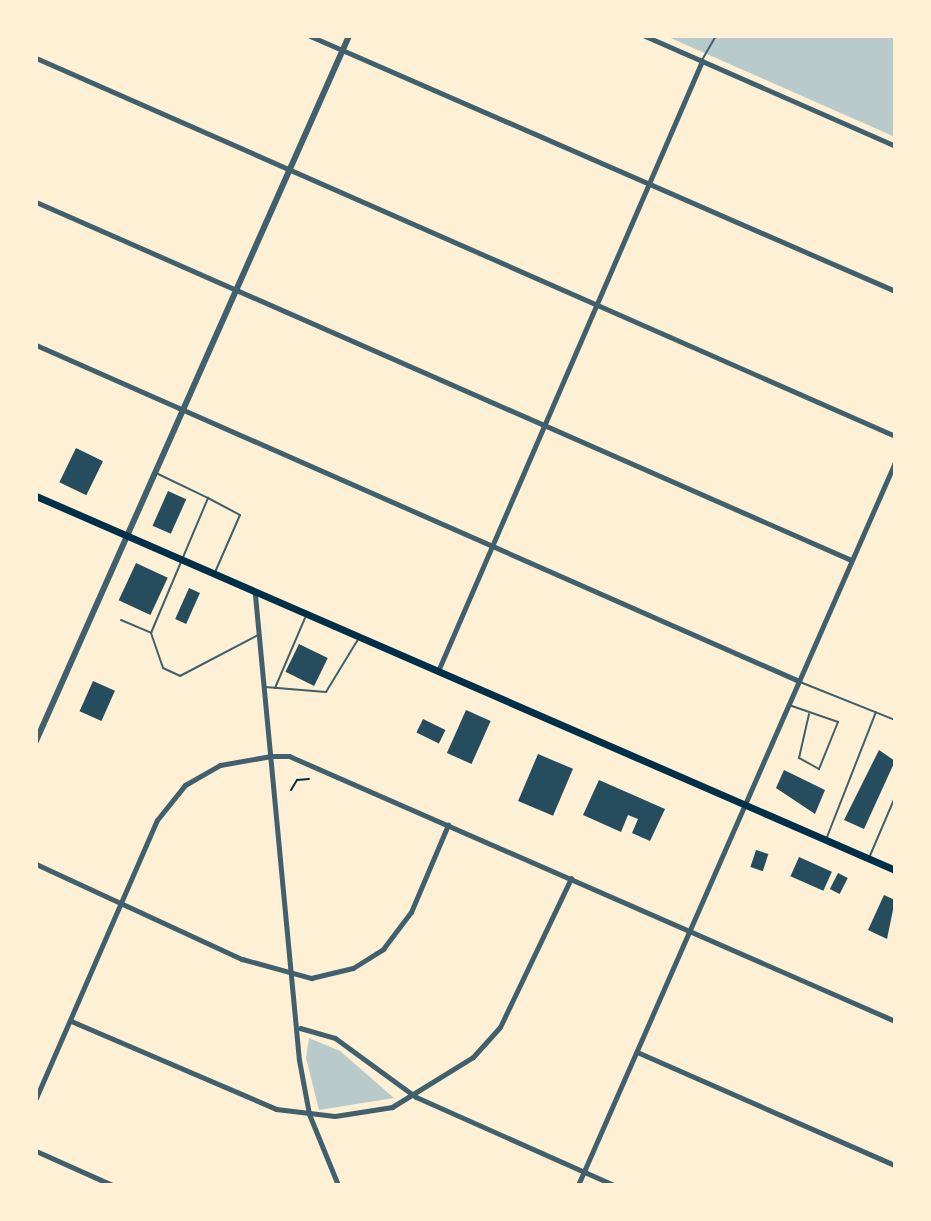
<!DOCTYPE html>
<style>
body{margin:0}
#map{position:relative;width:931px;height:1221px;overflow:hidden;background:#fdf0d5;font-family:Inter,sans-serif}
div>[style]{position:absolute}
.green>*{inset:0;background:#b9caca}
.building>*{inset:0;background:#264d5e;transform-origin:0 0}
.path>*{height:2px;margin:-1px;padding:0 1px;transform-origin:1px;border-radius:1px;background:#003049}
.service>*{height:2px;margin:-1px;padding:0 1px;transform-origin:1px;border-radius:1px;background:#3f606c}
.minor>*{height:5px;margin:-2.5px;padding:0 2.5px;transform-origin:2.5px;border-radius:2.5px;background:#3f606c}
.tertiary>*{height:6px;margin:-3px;padding:0 3px;transform-origin:3px;border-radius:3px;background:#3f606c}
.secondary>*{height:7px;margin:-3.5px;padding:0 3.5px;transform-origin:3.5px;border-radius:3.5px;background:#003049}
span{translate:-50% -50%;white-space:nowrap;text-align:center;line-height:1.15;-webkit-text-stroke:6px #fdf0d5;paint-order:stroke}
.frame{position:absolute;inset:0;border:38px solid #fdf0d5;pointer-events:none}
</style>
<div id="map">
<div class="green">
<div style="clip-path:polygon(666px 36px,895px 36px,895px 137px)"></div>
<div style="clip-path:polygon(309px 1038px,340px 1051px,394px 1098px,319px 1110px,306px 1058px)"></div>
</div>
<div class="building">
<div style="left:76px;top:448px;width:30px;height:38px;rotate:26deg"></div>
<div style="left:168px;top:491px;width:20px;height:38px;rotate:24deg"></div>
<div style="left:136px;top:563px;width:35px;height:41px;rotate:25deg"></div>
<div style="left:189px;top:588px;width:12px;height:34px;rotate:24deg"></div>
<div style="left:299px;top:644px;width:32px;height:31px;rotate:26deg"></div>
<div style="left:93px;top:681px;width:24px;height:33px;rotate:24deg"></div>
<div style="left:466px;top:710px;width:27px;height:47px;rotate:24deg"></div>
<div style="left:423px;top:719px;width:25px;height:15px;rotate:26deg"></div>
<div style="clip-path:polygon(879px 750px,895px 761px,864px 829px,844px 820px)"></div>
<div style="left:538px;top:754px;width:38px;height:51px;rotate:23deg"></div>
<div style="clip-path:polygon(784px 770px,825px 790px,815px 814px,776px 788px)"></div>
<div style="clip-path:polygon(599px 780px,665px 809px,650px 841px,632px 833px,638px 819px,628px 815px,621px 832px,583px 815px)"></div>
<div style="left:756px;top:850px;width:13px;height:18px;rotate:18deg"></div>
<div style="left:799px;top:857px;width:36px;height:21px;rotate:24deg"></div>
<div style="left:838px;top:873px;width:11px;height:18px;rotate:27deg"></div>
<div style="clip-path:polygon(884px 895px,895px 900px,887px 939px,868px 930px)"></div>
</div>
<div class="path">
<div style="left:291px;top:790px;width:12px;rotate:-59deg"></div>
<div style="left:297px;top:780px;width:12px;rotate:-5deg"></div>
</div>
<div class="service">
<div style="left:702px;top:60px;width:28px;rotate:-60deg"></div>
<div style="left:156px;top:473px;width:58px;rotate:25.7deg"></div>
<div style="left:121px;top:620px;width:33px;rotate:23deg"></div>
<div style="left:151px;top:633px;width:147px;rotate:-67.1deg"></div>
<div style="left:208px;top:498px;width:36px;rotate:28deg"></div>
<div style="left:240px;top:515px;width:60px;rotate:113.6deg"></div>
<div style="left:151px;top:633px;width:37px;rotate:71deg"></div>
<div style="left:163px;top:668px;width:19px;rotate:25deg"></div>
<div style="left:180px;top:676px;width:88px;rotate:-27.7deg"></div>
<div style="left:800px;top:682px;width:102px;rotate:21.8deg"></div>
<div style="left:265px;top:687px;width:61px;rotate:4.7deg"></div>
<div style="left:326px;top:692px;width:60px;rotate:-58.7deg"></div>
<div style="left:275px;top:688px;width:76px;rotate:-66.8deg"></div>
<div style="left:789px;top:705px;width:52px;rotate:19.1deg"></div>
<div style="left:838px;top:722px;width:51px;rotate:112deg"></div>
<div style="left:819px;top:769px;width:23px;rotate:-151deg"></div>
<div style="left:799px;top:758px;width:45px;rotate:-77.2deg"></div>
<div style="left:827px;top:837px;width:134px;rotate:-68.6deg"></div>
<div style="left:869px;top:858px;width:66px;rotate:-66.9deg"></div>
</div>
<div class="minor">
<div style="left:310px;top:36px;width:638px;rotate:23.55deg"></div>
<div style="left:645px;top:36px;width:273px;rotate:23.7deg"></div>
<div style="left:36px;top:58px;width:938px;rotate:23.75deg"></div>
<div style="left:36px;top:202px;width:890px;rotate:23.71deg"></div>
<div style="left:36px;top:345px;width:834px;rotate:23.77deg"></div>
<div style="left:255px;top:595px;width:467px;rotate:84.6deg"></div>
<div style="left:299px;top:1060px;width:55px;rotate:79.5deg"></div>
<div style="left:309px;top:1114px;width:77px;rotate:67.8deg"></div>
<div style="left:438px;top:671px;width:665px;rotate:-66.6deg"></div>
<div style="left:36px;top:864px;width:227px;rotate:24.8deg"></div>
<div style="left:242px;top:959px;width:72px;rotate:15.4deg"></div>
<div style="left:311px;top:978px;width:43px;rotate:-13.4deg"></div>
<div style="left:353px;top:968px;width:36px;rotate:-32deg"></div>
<div style="left:383px;top:949px;width:46px;rotate:-52.9deg"></div>
<div style="left:411px;top:912px;width:95px;rotate:-67deg"></div>
<div style="left:71px;top:1021px;width:223px;rotate:23.2deg"></div>
<div style="left:276px;top:1109px;width:59px;rotate:6.8deg"></div>
<div style="left:335px;top:1116px;width:58px;rotate:-9deg"></div>
<div style="left:392px;top:1107px;width:95px;rotate:-31.7deg"></div>
<div style="left:473px;top:1057px;width:40px;rotate:-48deg"></div>
<div style="left:500px;top:1027px;width:165px;rotate:-64.5deg"></div>
<div style="left:300px;top:1028px;width:36px;rotate:16deg"></div>
<div style="left:335px;top:1038px;width:100px;rotate:36.1deg"></div>
<div style="left:416px;top:1097px;width:217px;rotate:24deg"></div>
<div style="left:637px;top:1052px;width:282px;rotate:23.7deg"></div>
<div style="left:36px;top:1098px;width:303px;rotate:-66.5deg"></div>
<div style="left:157px;top:820px;width:45px;rotate:-51.3deg"></div>
<div style="left:185px;top:785px;width:40px;rotate:-29.7deg"></div>
<div style="left:220px;top:765px;width:52px;rotate:-10deg"></div>
<div style="left:271px;top:756px;width:18px"></div>
<div style="left:289px;top:756px;width:661px;rotate:23.62deg"></div>
<div style="left:36px;top:1151px;width:83px;rotate:24.1deg"></div>
<div style="left:578px;top:1185px;width:789px;rotate:-66.32deg"></div>
</div>
<div class="tertiary">
<div style="left:36px;top:741px;width:771px;rotate:-66.06deg"></div>
</div>
<div class="secondary">
<div style="left:36px;top:496px;width:937px;rotate:23.53deg"></div>
</div>
<div class="frame"></div>
</div>
